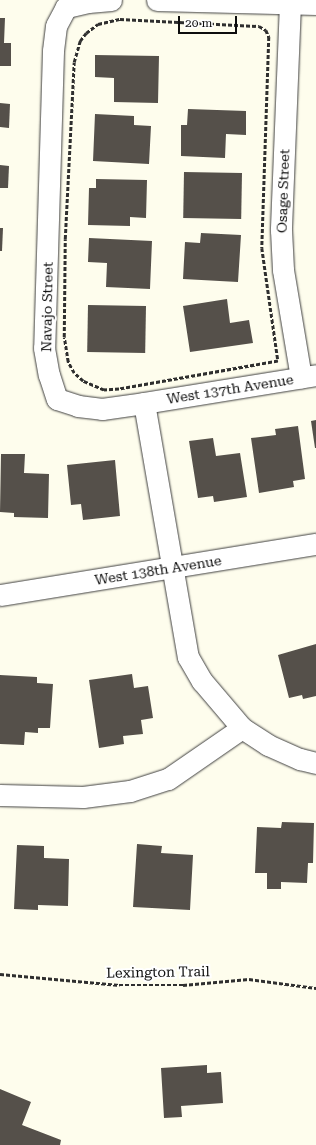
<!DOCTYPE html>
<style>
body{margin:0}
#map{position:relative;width:316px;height:1145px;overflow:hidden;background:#fefded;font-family:"Roboto Serif",serif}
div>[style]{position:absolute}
.building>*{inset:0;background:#55504a;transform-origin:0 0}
.path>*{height:2.5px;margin-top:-1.25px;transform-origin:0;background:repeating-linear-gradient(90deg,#2f2f2f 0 4px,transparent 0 6px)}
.roads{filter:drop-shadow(0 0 1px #404040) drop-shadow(0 0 1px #404040)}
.minor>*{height:21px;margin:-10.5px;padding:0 10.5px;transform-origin:10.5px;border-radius:10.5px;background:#fff}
span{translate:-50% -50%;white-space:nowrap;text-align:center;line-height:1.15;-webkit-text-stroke:4px #fff;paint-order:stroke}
.street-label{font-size:14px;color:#0d0d0d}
.scale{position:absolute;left:178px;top:16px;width:59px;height:18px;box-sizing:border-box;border:2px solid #0d0d0d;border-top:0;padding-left:5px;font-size:12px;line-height:14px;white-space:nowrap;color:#0d0d0d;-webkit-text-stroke:3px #fff;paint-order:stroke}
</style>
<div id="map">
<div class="building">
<div style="clip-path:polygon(0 18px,5px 18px,4px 43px,11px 43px,11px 66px,0 66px)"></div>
<div style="clip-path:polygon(95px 55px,159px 56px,158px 103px,114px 102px,114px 78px,95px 77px)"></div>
<div style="clip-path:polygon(0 103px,10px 104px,9px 128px,0 127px)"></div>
<div style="clip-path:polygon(188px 109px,246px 111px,246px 135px,226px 134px,225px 158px,181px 156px,181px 125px,187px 125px)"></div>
<div style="clip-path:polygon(95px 114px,134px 116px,134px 125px,151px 126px,149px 164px,93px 161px)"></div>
<div style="clip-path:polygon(0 165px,9px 166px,8px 188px,0 188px)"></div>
<div style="left:184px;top:172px;width:58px;height:46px;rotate:1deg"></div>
<div style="clip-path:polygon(96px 179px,147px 180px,146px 218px,130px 217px,130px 226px,88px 225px,89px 188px,96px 188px)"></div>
<div style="clip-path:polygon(0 228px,3px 228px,2px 251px,0 251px)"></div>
<div style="clip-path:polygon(201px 233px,241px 235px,238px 282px,183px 279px,185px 242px,200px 243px)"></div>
<div style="clip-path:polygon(89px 238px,152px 241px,150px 289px,106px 287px,107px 263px,88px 262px)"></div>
<div style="clip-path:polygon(227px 299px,230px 323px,249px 320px,253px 343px,190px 352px,183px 306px)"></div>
<div style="left:88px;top:305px;width:58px;height:47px;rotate:1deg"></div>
<div style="clip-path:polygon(316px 420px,316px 448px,315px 448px,311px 421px)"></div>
<div style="clip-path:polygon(298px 426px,305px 479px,293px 481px,294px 487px,259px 493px,251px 438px,276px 435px,275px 429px)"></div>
<div style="clip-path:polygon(213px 438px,216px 456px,240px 453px,247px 497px,214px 502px,213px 496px,198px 498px,189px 441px)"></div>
<div style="clip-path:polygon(1px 454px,25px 454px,24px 473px,49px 474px,48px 518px,14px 517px,14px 513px,0 512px)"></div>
<div style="clip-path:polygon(115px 460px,120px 516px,83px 520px,81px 504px,71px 505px,67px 465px)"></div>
<div style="clip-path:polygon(316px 644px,316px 696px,303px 699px,302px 695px,289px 698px,278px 655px)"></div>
<div style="clip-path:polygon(132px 674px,134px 688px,148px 686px,153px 718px,141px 720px,143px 734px,123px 736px,124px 744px,99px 748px,89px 680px)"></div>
<div style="clip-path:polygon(0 675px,37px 677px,37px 683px,53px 684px,50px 728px,38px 728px,38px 733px,25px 732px,24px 745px,0 744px)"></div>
<div style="clip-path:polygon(282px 822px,314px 823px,313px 863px,308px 863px,307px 883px,281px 882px,281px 889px,267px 889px,267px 873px,255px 873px,257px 827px,281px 828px)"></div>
<div style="clip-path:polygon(137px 844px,162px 846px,161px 853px,193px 855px,190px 910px,133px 907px)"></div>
<div style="clip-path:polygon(17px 845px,44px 846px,44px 858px,69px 859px,68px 906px,38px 905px,38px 910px,14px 909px)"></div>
<div style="clip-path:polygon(207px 1065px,207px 1073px,221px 1072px,223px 1103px,181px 1106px,182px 1117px,164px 1118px,161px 1068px)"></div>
<div style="clip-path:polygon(0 1089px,31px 1102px,22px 1125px,61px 1140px,60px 1145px,0 1145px)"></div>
</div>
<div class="path">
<div style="left:120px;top:19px;width:139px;rotate:2.9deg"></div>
<div style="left:259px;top:26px;width:8px;rotate:30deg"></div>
<div style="left:266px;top:30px;width:8px;rotate:67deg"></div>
<div style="left:269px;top:37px;width:211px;rotate:91.9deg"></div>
<div style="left:262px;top:248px;width:114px;rotate:81.9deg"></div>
<div style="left:278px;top:361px;width:161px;rotate:170deg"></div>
<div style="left:119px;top:389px;width:15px;rotate:176deg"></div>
<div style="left:104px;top:390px;width:23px;rotate:-157deg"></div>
<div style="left:83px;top:381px;width:12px;rotate:-138deg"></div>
<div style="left:74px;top:373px;width:13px;rotate:-119deg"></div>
<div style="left:68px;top:362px;width:25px;rotate:-99deg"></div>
<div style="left:64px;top:337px;width:98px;rotate:-89.4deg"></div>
<div style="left:65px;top:239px;width:177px;rotate:-87.1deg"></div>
<div style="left:74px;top:62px;width:22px;rotate:-74deg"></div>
<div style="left:80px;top:41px;width:10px;rotate:-53deg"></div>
<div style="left:86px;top:33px;width:15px;rotate:-37deg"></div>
<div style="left:98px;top:24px;width:23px;rotate:-13deg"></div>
<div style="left:0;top:974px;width:120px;rotate:5.3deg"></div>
<div style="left:119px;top:985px;width:64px"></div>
<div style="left:183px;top:985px;width:66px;rotate:-5.2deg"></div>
<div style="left:249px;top:979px;width:68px;rotate:7.7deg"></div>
</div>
<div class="roads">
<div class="minor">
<div style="left:111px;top:0;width:23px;rotate:175deg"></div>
<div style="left:88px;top:2px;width:23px;rotate:167deg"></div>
<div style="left:66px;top:7px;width:21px;rotate:118deg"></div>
<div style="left:56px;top:26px;width:25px;rotate:97deg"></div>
<div style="left:53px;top:51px;width:297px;rotate:91.7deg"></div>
<div style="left:44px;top:348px;width:27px;rotate:80deg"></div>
<div style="left:49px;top:375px;width:25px;rotate:72deg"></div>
<div style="left:57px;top:399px;width:22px;rotate:18deg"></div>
<div style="left:78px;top:406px;width:24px;rotate:7deg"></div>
<div style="left:102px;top:409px;width:42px;rotate:-8.1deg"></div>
<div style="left:144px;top:403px;width:258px;rotate:80.2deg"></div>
<div style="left:188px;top:657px;width:28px;rotate:60deg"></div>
<div style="left:202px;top:681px;width:62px;rotate:49.6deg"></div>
<div style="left:242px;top:728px;width:31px;rotate:33deg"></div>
<div style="left:268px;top:745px;width:35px;rotate:24deg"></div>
<div style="left:300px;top:759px;width:16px;rotate:14deg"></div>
<div style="left:157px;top:0;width:159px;rotate:1.4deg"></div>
<div style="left:290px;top:3px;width:227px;rotate:92.3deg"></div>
<div style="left:281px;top:230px;width:40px;rotate:87.1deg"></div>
<div style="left:283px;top:270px;width:109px;rotate:80.5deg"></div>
<div style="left:144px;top:403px;width:174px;rotate:-9.2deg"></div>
<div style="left:0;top:595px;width:320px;rotate:-9.2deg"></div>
<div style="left:0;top:795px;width:83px;rotate:1.4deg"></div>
<div style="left:83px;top:797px;width:47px;rotate:-7.3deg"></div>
<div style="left:130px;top:791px;width:40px;rotate:-18deg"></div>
<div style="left:168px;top:779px;width:90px;rotate:-34.6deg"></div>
</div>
</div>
<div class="street-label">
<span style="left:283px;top:191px;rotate:-88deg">Osage Street</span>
<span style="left:47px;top:307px;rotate:-89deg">Navajo Street</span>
<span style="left:230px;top:389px;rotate:-9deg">West 137th Avenue</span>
<span style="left:158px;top:570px;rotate:-9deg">West 138th Avenue</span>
<span style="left:158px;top:972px;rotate:-1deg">Lexington Trail</span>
</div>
<div class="scale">20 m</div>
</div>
